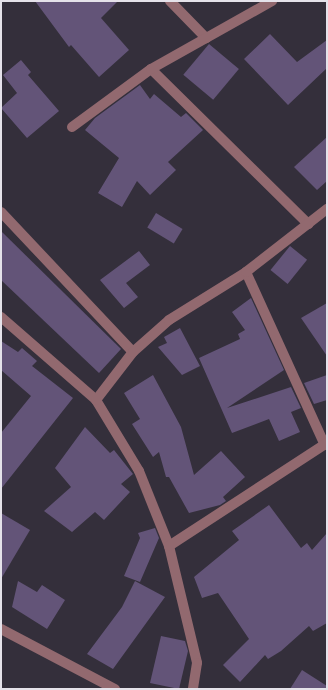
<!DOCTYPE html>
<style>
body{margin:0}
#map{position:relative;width:328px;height:690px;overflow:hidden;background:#342f3b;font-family:"Open Sans",sans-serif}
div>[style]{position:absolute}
.building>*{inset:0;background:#635478;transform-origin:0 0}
.minor>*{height:10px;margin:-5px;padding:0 5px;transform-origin:5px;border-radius:5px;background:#92696f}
span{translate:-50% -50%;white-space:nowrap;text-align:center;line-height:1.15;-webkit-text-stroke:4px #2a2531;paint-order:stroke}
.frame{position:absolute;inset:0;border:2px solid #e5e2ea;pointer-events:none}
</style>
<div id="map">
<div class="building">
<div style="clip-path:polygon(35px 1px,118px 1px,101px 18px,129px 50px,99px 77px,71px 45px,69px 47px)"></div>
<div style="clip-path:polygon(270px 34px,297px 62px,327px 40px,327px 68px,288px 105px,244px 59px)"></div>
<div style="left:209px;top:44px;width:39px;height:40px;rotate:40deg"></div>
<div style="clip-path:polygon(21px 60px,31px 72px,28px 75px,59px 111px,27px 138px,1px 108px,17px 93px,3px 75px)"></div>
<div style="clip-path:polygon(140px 85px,150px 99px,154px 94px,181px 117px,186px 113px,203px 130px,168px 162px,176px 170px,150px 195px,137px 181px,122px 207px,98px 193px,119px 158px,85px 130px,95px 118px)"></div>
<div style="clip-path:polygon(327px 137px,327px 181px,317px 190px,294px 167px)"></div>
<div style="left:156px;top:213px;width:31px;height:17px;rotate:31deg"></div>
<div style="clip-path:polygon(1px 231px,121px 349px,99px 373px,1px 280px)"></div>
<div style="left:290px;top:246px;width:22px;height:31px;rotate:39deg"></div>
<div style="clip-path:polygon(139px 251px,150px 265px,126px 283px,138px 297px,124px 308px,100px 280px)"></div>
<div style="clip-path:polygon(251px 298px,284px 370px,227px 408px,291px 387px,301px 408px,291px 412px,300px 432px,279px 441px,269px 419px,232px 433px,199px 358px,240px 339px,238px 334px,245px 330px,232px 312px)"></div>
<div style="clip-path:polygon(327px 303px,327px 356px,301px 318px)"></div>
<div style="clip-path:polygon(180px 328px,200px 366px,182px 375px,158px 347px,167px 343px,164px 337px)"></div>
<div style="clip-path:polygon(1px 341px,18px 352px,22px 348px,37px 361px,32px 366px,73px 398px,1px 489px,1px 433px,31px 396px,1px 370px)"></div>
<div style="clip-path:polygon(153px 375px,181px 427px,194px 475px,221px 451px,245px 477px,223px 497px,226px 501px,220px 505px,189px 513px,169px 477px,166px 477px,159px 452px,153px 457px,132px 424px,140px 419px,124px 393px)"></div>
<div style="clip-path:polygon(327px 375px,327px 400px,314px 404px,304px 383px)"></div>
<div style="clip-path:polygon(85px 427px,110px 453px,114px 450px,133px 474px,121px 484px,130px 492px,104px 520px,95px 512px,72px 532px,44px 511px,71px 487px,55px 468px)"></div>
<div style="clip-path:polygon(269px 505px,301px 548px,307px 543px,312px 550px,327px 533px,327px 623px,313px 631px,309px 626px,281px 651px,268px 659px,265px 655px,240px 682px,223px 665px,249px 639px,218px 593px,202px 598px,194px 577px,239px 540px,232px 531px)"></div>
<div style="clip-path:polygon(1px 513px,30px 530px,1px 579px)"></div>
<div style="clip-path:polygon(155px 528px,159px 538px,140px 582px,124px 576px,140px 538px,138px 533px)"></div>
<div style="clip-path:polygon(18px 581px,37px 592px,42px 585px,65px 600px,47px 629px,12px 607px)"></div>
<div style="clip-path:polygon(135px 581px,165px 597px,113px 669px,87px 654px,122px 607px)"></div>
<div style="clip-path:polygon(161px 636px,185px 641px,188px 651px,179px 689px,150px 683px)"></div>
<div style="clip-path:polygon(302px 670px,327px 686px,327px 689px,290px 689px)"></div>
</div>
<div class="minor">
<div style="left:170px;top:1px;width:52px;rotate:45.8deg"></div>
<div style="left:151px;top:69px;width:221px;rotate:44.6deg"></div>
<div style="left:72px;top:127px;width:98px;rotate:-36.3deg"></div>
<div style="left:151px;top:69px;width:139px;rotate:-29.3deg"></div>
<div style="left:1px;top:212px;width:192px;rotate:46.7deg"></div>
<div style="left:246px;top:272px;width:190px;rotate:65.5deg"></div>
<div style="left:1px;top:317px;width:126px;rotate:41.1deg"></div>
<div style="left:96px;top:400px;width:83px;rotate:58.8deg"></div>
<div style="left:139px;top:471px;width:81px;rotate:68.2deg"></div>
<div style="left:169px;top:546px;width:120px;rotate:76.5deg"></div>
<div style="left:197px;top:663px;width:26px;rotate:99deg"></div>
<div style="left:96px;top:400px;width:61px;rotate:-52.4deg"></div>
<div style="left:133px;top:352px;width:48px;rotate:-41.6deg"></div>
<div style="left:169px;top:320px;width:91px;rotate:-31.9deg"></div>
<div style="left:246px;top:272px;width:103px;rotate:-37.9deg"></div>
<div style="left:169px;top:546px;width:189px;rotate:-33.1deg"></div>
<div style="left:1px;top:629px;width:129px;rotate:27.8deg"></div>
</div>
<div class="frame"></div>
</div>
